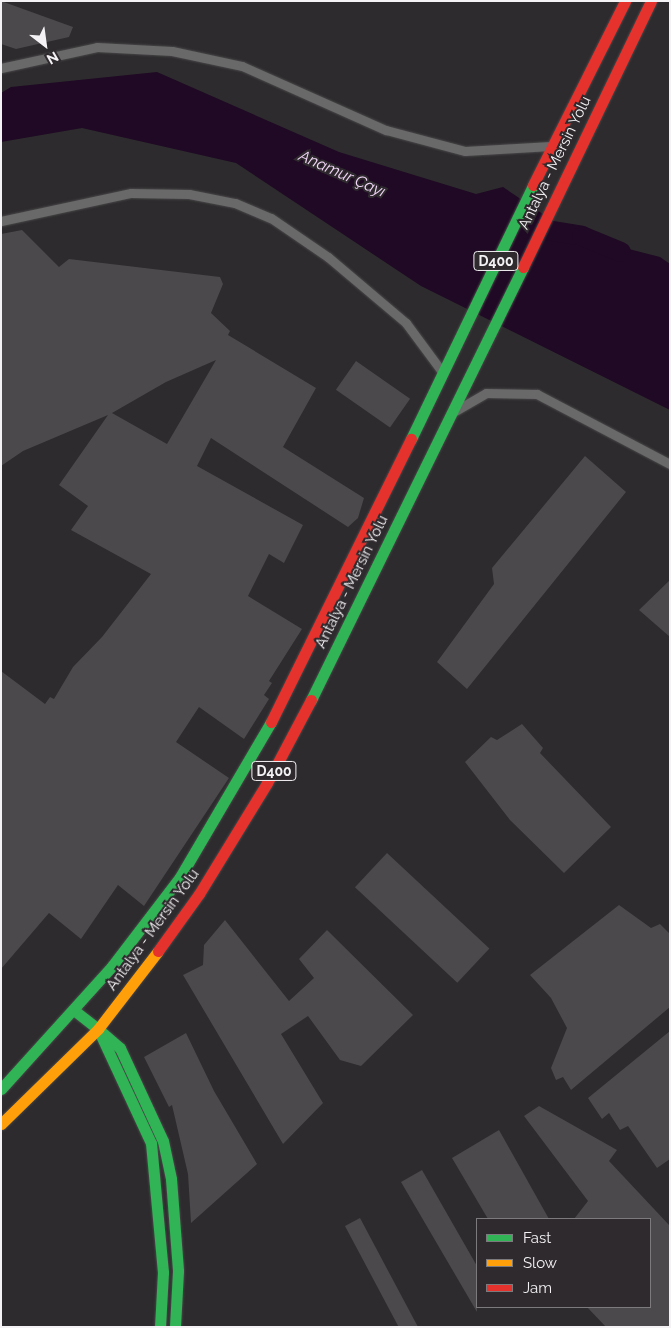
<!DOCTYPE html>
<meta charset="utf-8">
<style>
body{margin:0}
#map{position:relative;width:671px;height:1328px;overflow:hidden;background:#2d2b2d;font-family:Raleway,sans-serif}
div>[style]{position:absolute}
.water>*{inset:0;background:#1f0924}
.river>*{height:20px;margin:-10px;padding:0 10px;transform-origin:10px;border-radius:10px;background:#1f0924}
.building>*{inset:0;background:#4b494b;transform-origin:0 0}
.roads{filter:drop-shadow(0 0 1px #494749) drop-shadow(0 0 1px #494749)}
.street>*{height:9px;margin:-4.5px;padding:0 4.5px;transform-origin:4.5px;border-radius:4.5px;background:#6a696a}
.fast>*{height:11px;margin:-5.5px;padding:0 5.5px;transform-origin:5.5px;border-radius:5.5px;background:#30b455}
.slow>*{height:11px;margin:-5.5px;padding:0 5.5px;transform-origin:5.5px;border-radius:5.5px;background:#ff9f0a}
.jam>*{height:11px;margin:-5.5px;padding:0 5.5px;transform-origin:5.5px;border-radius:5.5px;background:#e5322d}
span{translate:-50% -50%;white-space:nowrap;text-align:center;line-height:1.15;-webkit-text-stroke:4px #2e2a2e;paint-order:stroke}
.shield-label span{padding:1px 4px;background:#2e2a2e;border:1px solid;border-radius:4px;-webkit-text-stroke-width:0}
.shield-label{font-size:14px;color:#f4f2f5;font-weight:700}
.street-label{font-size:15px;color:#f4f2f5}
.water-label{font-size:16px;color:#f6d9fc;font-style:italic}
.frame{position:absolute;inset:0;border:2px solid #f4f2f5;pointer-events:none}
.legend{position:absolute;left:476px;top:1218px;width:175px;height:90px;box-sizing:border-box;background:#2e2a2e;border:1px solid #7d7a7e;margin:0;padding:6px 9px;list-style:none;font-size:15px;color:#f4f2f5}
.legend li{display:flex;align-items:center;gap:10px;height:25px}
.legend b{width:25px;border:1px solid #7d7a7e}
.north{position:absolute;left:20px;top:20px;width:50px;height:50px;-webkit-text-stroke:4px #2e2a2e;paint-order:stroke;rotate:150deg;font-size:14px;font-weight:700;line-height:20px;text-align:center;color:#f4f2f5}
.north::after{content:'';display:block;margin:auto;width:18px;height:22px;background:#f4f2f5;clip-path:polygon(50% 0,100% 100%,50% 72%,0 100%)}
</style>
<div id="map">
<div class="water">
<div style="clip-path:polygon(157px 72px,339px 152px,476px 194px,503px 187px,574px 235px,660px 257px,670px 264px,670px 410px,421px 286px,236px 163px,82px 128px,1px 142px,1px 93px,11px 87px)"></div>
</div>
<div class="river">
<div style="left:546px;top:230px;width:36px;rotate:9deg"></div>
<div style="left:582px;top:236px;width:42px;rotate:22.3deg"></div>
</div>
<div class="building">
<div style="clip-path:polygon(1px 1px,73px 27px,69px 37px,16px 49px,1px 44px)"></div>
<div style="clip-path:polygon(evenodd,22px 230px,59px 267px,69px 259px,220px 277px,223px 284px,211px 313px,230px 331px,228px 335px,316px 388px,283px 447px,364px 498px,358px 518px,348px 527px,211px 438px,197px 466px,303px 525px,284px 563px,269px 554px,248px 596px,302px 629px,269px 681px,272px 683px,264px 695px,269px 699px,244px 739px,199px 707px,176px 742px,229px 778px,144px 906px,118px 885px,81px 939px,49px 913px,1px 969px,1px 671px,45px 704px,50px 697px,54px 699px,73px 667px,102px 637px,151px 574px,71px 530px,88px 506px,59px 485px,108px 415px,23px 451px,1px 466px,1px 234px,22px 230px,216px 360px,167px 444px,112px 413px,166px 382px,216px 360px)"></div>
<div style="left:356px;top:361px;width:66px;height:35px;rotate:35deg"></div>
<div style="clip-path:polygon(585px 456px,626px 492px,467px 689px,437px 662px,494px 584px,492px 568px)"></div>
<div style="clip-path:polygon(670px 580px,670px 637px,639px 610px)"></div>
<div style="clip-path:polygon(522px 724px,543px 748px,540px 753px,611px 827px,564px 873px,510px 820px,465px 762px,491px 737px,497px 740px)"></div>
<div style="left:387px;top:853px;width:140px;height:47px;rotate:43deg"></div>
<div style="clip-path:polygon(619px 905px,651px 928px,660px 924px,670px 934px,670px 1007px,571px 1090px,563px 1077px,556px 1080px,551px 1068px,567px 1028px,551px 998px,530px 975px)"></div>
<div style="clip-path:polygon(225px 920px,289px 1001px,314px 978px,299px 959px,327px 930px,413px 1015px,361px 1066px,340px 1060px,308px 1016px,281px 1034px,323px 1103px,283px 1144px,183px 975px,203px 965px,204px 945px)"></div>
<div style="clip-path:polygon(670px 1031px,670px 1159px,657px 1168px,628px 1126px,620px 1130px,609px 1113px,602px 1119px,588px 1098px)"></div>
<div style="clip-path:polygon(186px 1033px,214px 1091px,257px 1164px,191px 1223px,188px 1174px,172px 1105px,169px 1107px,144px 1057px)"></div>
<div style="clip-path:polygon(539px 1106px,617px 1150px,609px 1161px,670px 1226px,670px 1327px,606px 1327px,587px 1307px,650px 1307px,650px 1219px,574px 1219px,588px 1201px,524px 1116px)"></div>
<div style="clip-path:polygon(499px 1130px,549px 1219px,488px 1219px,452px 1158px)"></div>
<div style="clip-path:polygon(422px 1170px,477px 1266px,477px 1312px,401px 1182px)"></div>
<div style="left:360px;top:1218px;width:123px;height:17px;rotate:62deg"></div>
</div>
<div class="roads">
<div class="street">
<div style="left:1px;top:68px;width:98px;rotate:-12.3deg"></div>
<div style="left:97px;top:47px;width:75px;rotate:3.1deg"></div>
<div style="left:172px;top:51px;width:72px;rotate:12.1deg"></div>
<div style="left:242px;top:66px;width:158px;rotate:24deg"></div>
<div style="left:386px;top:130px;width:82px;rotate:14.9deg"></div>
<div style="left:465px;top:151px;width:86px;rotate:-3.3deg"></div>
<div style="left:1px;top:221px;width:133px;rotate:-12.2deg"></div>
<div style="left:131px;top:193px;width:58px;rotate:1deg"></div>
<div style="left:189px;top:194px;width:47px;rotate:11.1deg"></div>
<div style="left:235px;top:203px;width:39px;rotate:23deg"></div>
<div style="left:271px;top:218px;width:69px;rotate:34.4deg"></div>
<div style="left:328px;top:257px;width:102px;rotate:40.2deg"></div>
<div style="left:406px;top:323px;width:62px;rotate:53.5deg"></div>
<div style="left:455px;top:411px;width:36px;rotate:-30deg"></div>
<div style="left:486px;top:393px;width:51px;rotate:1.1deg"></div>
<div style="left:537px;top:394px;width:150px;rotate:27.8deg"></div>
</div>
<div class="fast">
<div style="left:411px;top:439px;width:282px;rotate:-64.3deg"></div>
<div style="left:311px;top:700px;width:482px;rotate:-63.9deg"></div>
<div style="left:75px;top:1011px;width:29px;rotate:38deg"></div>
<div style="left:98px;top:1029px;width:29px;rotate:41deg"></div>
<div style="left:120px;top:1048px;width:102px;rotate:65.2deg"></div>
<div style="left:163px;top:1141px;width:39px;rotate:78deg"></div>
<div style="left:171px;top:1179px;width:92px;rotate:85.6deg"></div>
<div style="left:178px;top:1271px;width:56px;rotate:93.1deg"></div>
<div style="left:98px;top:1029px;width:126px;rotate:65.1deg"></div>
<div style="left:151px;top:1143px;width:130px;rotate:84.7deg"></div>
<div style="left:163px;top:1272px;width:55px;rotate:93.1deg"></div>
<div style="left:1px;top:1089px;width:166px;rotate:-47.9deg"></div>
<div style="left:112px;top:966px;width:112px;rotate:-52.6deg"></div>
<div style="left:180px;top:877px;width:180px;rotate:-59.6deg"></div>
</div>
<div class="slow">
<div style="left:1px;top:1124px;width:136px;rotate:-44.4deg"></div>
<div style="left:98px;top:1029px;width:98px;rotate:-52.4deg"></div>
</div>
<div class="jam">
<div style="left:533px;top:185px;width:206px;rotate:-63.4deg"></div>
<div style="left:523px;top:267px;width:295px;rotate:-64.3deg"></div>
<div style="left:271px;top:722px;width:316px;rotate:-63.7deg"></div>
<div style="left:158px;top:951px;width:70px;rotate:-54.3deg"></div>
<div style="left:199px;top:894px;width:130px;rotate:-58.5deg"></div>
<div style="left:267px;top:783px;width:94px;rotate:-62.1deg"></div>
</div>
</div>
<div class="shield-label">
<span style="left:496px;top:261px">D400</span>
<span style="left:274px;top:771px">D400</span>
</div>
<div class="street-label">
<span style="left:555px;top:163px;rotate:-64deg">Antalya - Mersin Yolu</span>
<span style="left:352px;top:582px;rotate:-64deg">Antalya - Mersin Yolu</span>
<span style="left:153px;top:930px;rotate:-54deg">Antalya - Mersin Yolu</span>
</div>
<div class="water-label">
<span style="left:342px;top:174px;rotate:24deg">Anamur Çayı</span>
</div>
<div class="frame"></div>
<ul class="legend">
<li><b style="height:6px;background:#30b455"></b>Fast</li>
<li><b style="height:6px;background:#ff9f0a"></b>Slow</li>
<li><b style="height:6px;background:#e5322d"></b>Jam</li>
</ul>
<div class="north">N</div>
</div>
